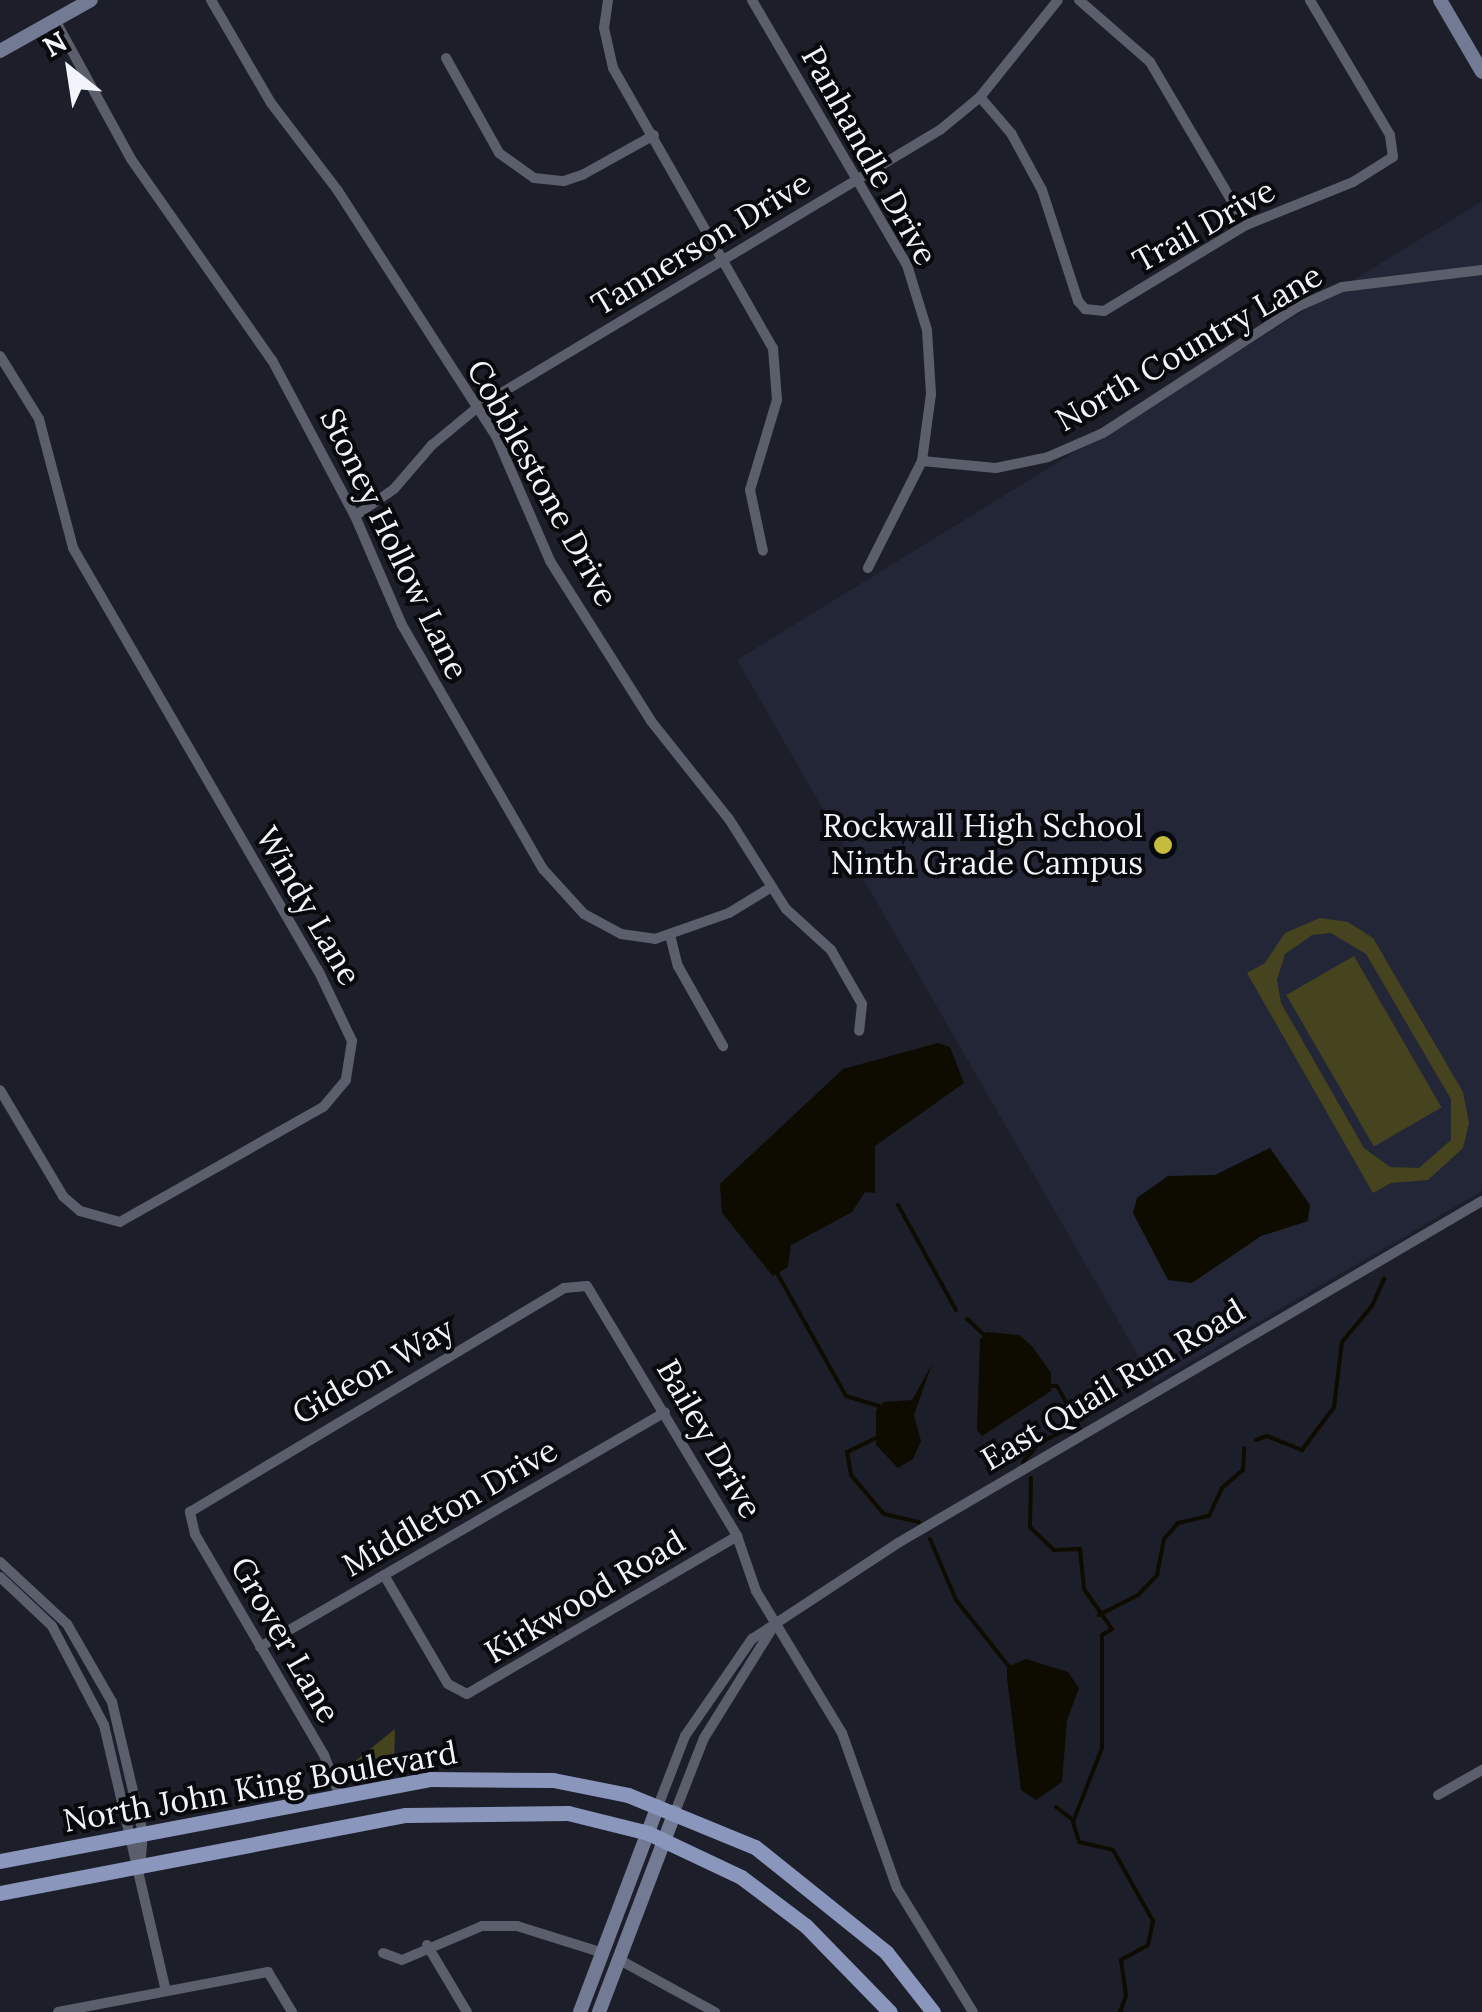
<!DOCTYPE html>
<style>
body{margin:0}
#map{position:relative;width:1482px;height:2012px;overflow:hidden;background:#1c1f29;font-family:Lora,serif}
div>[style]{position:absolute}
.built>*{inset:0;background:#222636}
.green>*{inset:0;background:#46441e;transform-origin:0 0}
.water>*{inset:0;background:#0e0b00}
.stream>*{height:4px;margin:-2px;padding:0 2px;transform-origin:2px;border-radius:2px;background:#0e0b00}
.street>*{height:10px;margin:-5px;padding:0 5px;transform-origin:5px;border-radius:5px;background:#5b5f6b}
.secondary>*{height:14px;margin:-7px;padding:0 7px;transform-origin:7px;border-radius:7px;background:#737a94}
.primary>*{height:15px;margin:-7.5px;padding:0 7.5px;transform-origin:7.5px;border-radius:7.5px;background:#8b96bd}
.dots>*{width:28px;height:28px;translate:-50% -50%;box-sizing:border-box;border:5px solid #08090d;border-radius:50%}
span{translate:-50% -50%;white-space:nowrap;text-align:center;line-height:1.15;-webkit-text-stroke:8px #08090d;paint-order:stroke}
.street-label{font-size:32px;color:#f2f4fb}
.poi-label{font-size:32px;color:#f2f4fb}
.right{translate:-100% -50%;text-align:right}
.north{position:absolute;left:20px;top:20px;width:100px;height:100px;-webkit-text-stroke:8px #08090d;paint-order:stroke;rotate:330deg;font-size:28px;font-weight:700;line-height:40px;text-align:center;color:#f2f4fb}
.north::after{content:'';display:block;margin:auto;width:35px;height:45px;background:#f2f4fb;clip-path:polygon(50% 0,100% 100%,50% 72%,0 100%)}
</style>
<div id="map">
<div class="built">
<div style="clip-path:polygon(1482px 201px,1482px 1191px,1154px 1383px,737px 660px)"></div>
</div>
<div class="green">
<div style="clip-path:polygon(evenodd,1320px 918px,1348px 922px,1373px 938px,1463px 1092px,1469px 1123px,1463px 1148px,1428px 1180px,1391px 1183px,1373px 1193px,1247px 973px,1265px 963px,1285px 933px,1320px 918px,1331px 933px,1366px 954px,1451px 1099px,1451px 1140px,1419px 1168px,1390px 1167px,1364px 1148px,1281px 1003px,1277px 980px,1285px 954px,1312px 935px,1331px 933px)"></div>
<div style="left:1354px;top:956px;width:175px;height:78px;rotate:60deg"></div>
<div style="clip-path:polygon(395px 1729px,394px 1763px,360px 1770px,349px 1766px)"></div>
</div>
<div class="water">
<div style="clip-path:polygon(938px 1043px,950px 1047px,964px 1083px,875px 1146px,875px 1193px,865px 1192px,852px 1212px,791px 1245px,788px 1267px,773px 1276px,722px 1213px,720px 1184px,843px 1069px)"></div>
<div style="clip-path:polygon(1270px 1148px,1310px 1205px,1308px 1221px,1261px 1236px,1192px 1283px,1168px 1280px,1133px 1213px,1137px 1198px,1168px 1176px,1215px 1175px)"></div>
<div style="clip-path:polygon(987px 1332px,1019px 1335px,1032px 1346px,1051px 1373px,1051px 1391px,982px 1436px,977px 1430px,980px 1339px)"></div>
<div style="clip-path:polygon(932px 1364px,914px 1415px,921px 1441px,913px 1459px,898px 1468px,876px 1445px,876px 1410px,884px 1402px,912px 1400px)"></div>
<div style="clip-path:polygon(1026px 1659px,1068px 1672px,1079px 1688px,1067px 1720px,1062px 1782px,1036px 1800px,1021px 1790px,1007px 1678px,1007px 1667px)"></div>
</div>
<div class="stream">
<div style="left:898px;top:1205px;width:120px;rotate:61.1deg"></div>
<div style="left:777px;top:1273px;width:141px;rotate:60.7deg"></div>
<div style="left:846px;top:1396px;width:34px;rotate:17deg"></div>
<div style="left:967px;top:1319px;width:25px;rotate:43deg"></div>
<div style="left:878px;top:1437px;width:34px;rotate:154deg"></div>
<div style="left:847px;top:1452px;width:23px;rotate:80deg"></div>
<div style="left:851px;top:1475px;width:51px;rotate:49.8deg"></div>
<div style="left:884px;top:1514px;width:36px;rotate:13deg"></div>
<div style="left:1256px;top:1440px;width:12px;rotate:-20deg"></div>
<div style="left:1267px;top:1436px;width:38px;rotate:22deg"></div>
<div style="left:1302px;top:1450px;width:54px;rotate:-53.3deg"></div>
<div style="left:1334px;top:1407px;width:65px;rotate:-83deg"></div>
<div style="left:1342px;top:1342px;width:47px;rotate:-50.2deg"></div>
<div style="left:1372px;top:1306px;width:30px;rotate:-66deg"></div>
<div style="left:1023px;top:1462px;width:25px;rotate:-50deg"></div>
<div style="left:1039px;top:1443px;width:43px;rotate:-26deg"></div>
<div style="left:1078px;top:1424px;width:43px;rotate:-118.9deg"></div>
<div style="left:1057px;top:1386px;width:7px;rotate:180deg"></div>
<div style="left:1031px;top:1478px;width:49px;rotate:91.2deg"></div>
<div style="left:1030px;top:1527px;width:33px;rotate:44deg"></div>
<div style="left:1054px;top:1550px;width:26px;rotate:-2deg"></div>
<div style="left:1080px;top:1549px;width:40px;rotate:84.3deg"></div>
<div style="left:1084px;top:1589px;width:49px;rotate:55deg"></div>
<div style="left:1112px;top:1629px;width:12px;rotate:149deg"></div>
<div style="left:1102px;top:1635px;width:113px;rotate:90deg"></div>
<div style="left:1102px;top:1748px;width:79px;rotate:111.4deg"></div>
<div style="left:1073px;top:1822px;width:21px;rotate:73deg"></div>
<div style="left:1079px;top:1842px;width:35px;rotate:13deg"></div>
<div style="left:1113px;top:1850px;width:81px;rotate:60.6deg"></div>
<div style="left:1153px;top:1921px;width:25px;rotate:102deg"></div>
<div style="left:1148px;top:1945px;width:31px;rotate:151deg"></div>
<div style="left:1121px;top:1960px;width:36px;rotate:82deg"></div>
<div style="left:1126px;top:1996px;width:17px;rotate:111deg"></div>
<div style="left:930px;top:1539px;width:66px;rotate:66.9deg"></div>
<div style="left:956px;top:1600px;width:87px;rotate:51.5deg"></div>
<div style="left:1099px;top:1615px;width:44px;rotate:-27.1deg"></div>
<div style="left:1138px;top:1595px;width:28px;rotate:-46deg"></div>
<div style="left:1157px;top:1575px;width:37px;rotate:-79deg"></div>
<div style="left:1164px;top:1539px;width:21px;rotate:-49deg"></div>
<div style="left:1178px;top:1523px;width:32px;rotate:-13deg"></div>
<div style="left:1209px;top:1516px;width:31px;rotate:-65deg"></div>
<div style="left:1222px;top:1488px;width:28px;rotate:-41deg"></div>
<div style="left:1243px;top:1470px;width:22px;rotate:-87deg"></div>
<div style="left:1056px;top:1807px;width:20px;rotate:37deg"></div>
</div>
<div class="street">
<div style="left:211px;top:0;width:119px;rotate:59.8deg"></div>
<div style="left:271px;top:103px;width:111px;rotate:52.7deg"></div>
<div style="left:338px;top:191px;width:292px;rotate:57.2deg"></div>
<div style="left:496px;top:436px;width:136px;rotate:66.6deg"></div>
<div style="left:550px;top:561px;width:189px;rotate:57.7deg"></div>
<div style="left:651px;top:721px;width:125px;rotate:51.5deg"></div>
<div style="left:729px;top:819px;width:107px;rotate:57.7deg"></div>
<div style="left:786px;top:909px;width:61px;rotate:42.3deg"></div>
<div style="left:831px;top:950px;width:62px;rotate:60.1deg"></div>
<div style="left:862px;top:1004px;width:27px;rotate:96deg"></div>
<div style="left:608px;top:0;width:28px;rotate:98deg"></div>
<div style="left:604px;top:28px;width:41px;rotate:77.3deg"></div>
<div style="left:613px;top:68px;width:322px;rotate:60.3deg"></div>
<div style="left:773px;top:348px;width:52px;rotate:85.6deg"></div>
<div style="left:777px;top:400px;width:94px;rotate:106.7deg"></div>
<div style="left:750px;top:490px;width:62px;rotate:78deg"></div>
<div style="left:752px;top:0;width:307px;rotate:59.7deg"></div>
<div style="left:907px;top:265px;width:68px;rotate:72.9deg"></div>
<div style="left:927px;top:330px;width:64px;rotate:86.4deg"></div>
<div style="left:931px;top:394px;width:68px;rotate:97.7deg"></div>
<div style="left:922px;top:461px;width:120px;rotate:116.8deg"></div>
<div style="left:1079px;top:0;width:94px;rotate:41.1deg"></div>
<div style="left:1150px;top:62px;width:189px;rotate:59.5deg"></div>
<div style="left:55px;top:20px;width:158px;rotate:61.3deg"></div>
<div style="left:131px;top:159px;width:246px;rotate:55deg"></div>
<div style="left:272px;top:360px;width:177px;rotate:62deg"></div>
<div style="left:355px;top:516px;width:119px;rotate:66.7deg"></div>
<div style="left:402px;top:625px;width:282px;rotate:60deg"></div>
<div style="left:543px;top:869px;width:61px;rotate:47.7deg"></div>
<div style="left:584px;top:914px;width:42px;rotate:28.4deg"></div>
<div style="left:621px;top:934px;width:34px;rotate:8deg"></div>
<div style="left:655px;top:939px;width:78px;rotate:-19.4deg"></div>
<div style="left:729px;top:913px;width:48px;rotate:-31.4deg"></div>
<div style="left:446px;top:58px;width:109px;rotate:60.8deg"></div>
<div style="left:499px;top:153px;width:43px;rotate:35.5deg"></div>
<div style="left:534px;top:178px;width:30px;rotate:6deg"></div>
<div style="left:564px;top:181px;width:21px;rotate:-19deg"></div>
<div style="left:584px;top:174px;width:80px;rotate:-29.1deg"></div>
<div style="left:980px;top:97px;width:48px;rotate:49.3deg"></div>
<div style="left:1011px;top:133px;width:65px;rotate:61.5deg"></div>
<div style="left:1042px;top:190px;width:117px;rotate:72deg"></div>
<div style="left:1078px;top:301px;width:11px;rotate:49deg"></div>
<div style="left:1085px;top:309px;width:19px;rotate:6deg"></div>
<div style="left:1104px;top:311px;width:166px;rotate:-31.2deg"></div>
<div style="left:1246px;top:225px;width:115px;rotate:-21.9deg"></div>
<div style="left:1353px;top:182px;width:47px;rotate:-32deg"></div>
<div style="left:1393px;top:157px;width:22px;rotate:-98deg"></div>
<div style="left:1390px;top:135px;width:157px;rotate:-120.7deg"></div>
<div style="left:0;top:356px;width:74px;rotate:58.2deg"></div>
<div style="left:39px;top:419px;width:133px;rotate:75.2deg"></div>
<div style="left:73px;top:548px;width:488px;rotate:59.9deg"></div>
<div style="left:318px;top:970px;width:79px;rotate:64.4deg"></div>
<div style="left:352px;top:1041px;width:39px;rotate:99deg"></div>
<div style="left:346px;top:1080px;width:35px;rotate:130deg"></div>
<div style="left:323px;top:1107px;width:233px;rotate:150.5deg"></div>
<div style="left:120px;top:1222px;width:41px;rotate:-164.6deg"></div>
<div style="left:80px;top:1211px;width:23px;rotate:-139deg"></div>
<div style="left:63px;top:1196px;width:123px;rotate:-120.7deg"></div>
<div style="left:922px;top:461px;width:74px;rotate:5.4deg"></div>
<div style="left:996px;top:468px;width:53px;rotate:-11.9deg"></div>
<div style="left:1048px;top:457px;width:60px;rotate:-23.6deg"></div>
<div style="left:1103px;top:433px;width:231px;rotate:-33deg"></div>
<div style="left:1297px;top:307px;width:49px;rotate:-24deg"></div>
<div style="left:1342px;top:287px;width:141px;rotate:-6.9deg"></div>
<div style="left:355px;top:516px;width:47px;rotate:-34.7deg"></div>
<div style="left:394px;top:489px;width:58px;rotate:-49.2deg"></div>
<div style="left:432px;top:445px;width:60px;rotate:-39.6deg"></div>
<div style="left:478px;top:407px;width:539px;rotate:-30.95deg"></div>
<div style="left:940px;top:130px;width:52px;rotate:-39.5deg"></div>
<div style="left:980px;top:97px;width:124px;rotate:-51.2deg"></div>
<div style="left:670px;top:935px;width:32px;rotate:76deg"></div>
<div style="left:678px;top:966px;width:92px;rotate:60.6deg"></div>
<div style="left:0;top:1562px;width:91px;rotate:42.8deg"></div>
<div style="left:67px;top:1624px;width:90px;rotate:60deg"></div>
<div style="left:112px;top:1702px;width:135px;rotate:76.7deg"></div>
<div style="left:143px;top:1833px;width:32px;rotate:95deg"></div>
<div style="left:384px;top:1575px;width:126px;rotate:59.6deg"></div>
<div style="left:448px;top:1684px;width:21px;rotate:28deg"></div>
<div style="left:467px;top:1694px;width:313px;rotate:-30.3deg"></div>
<div style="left:0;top:1577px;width:71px;rotate:43.3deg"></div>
<div style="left:52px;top:1626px;width:112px;rotate:62.3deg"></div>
<div style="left:104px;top:1725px;width:273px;rotate:76.9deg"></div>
<div style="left:260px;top:1647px;width:468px;rotate:-30.1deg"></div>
<div style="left:339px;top:1794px;width:42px;rotate:-111deg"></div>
<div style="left:324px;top:1755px;width:256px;rotate:-120.3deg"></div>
<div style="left:195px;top:1534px;width:23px;rotate:-103deg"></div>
<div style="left:190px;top:1512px;width:436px;rotate:-30.9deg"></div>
<div style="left:564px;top:1288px;width:23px;rotate:-5deg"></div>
<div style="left:587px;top:1286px;width:292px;rotate:59deg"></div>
<div style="left:737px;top:1536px;width:58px;rotate:70.9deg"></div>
<div style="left:756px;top:1591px;width:166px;rotate:58.8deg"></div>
<div style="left:842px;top:1733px;width:164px;rotate:70.5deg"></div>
<div style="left:897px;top:1888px;width:145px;rotate:58.5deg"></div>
<div style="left:1438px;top:1795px;width:51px;rotate:-29.6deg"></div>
<div style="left:658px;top:1806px;width:75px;rotate:-68.9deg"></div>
<div style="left:685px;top:1736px;width:118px;rotate:-55.4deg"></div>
<div style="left:752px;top:1639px;width:175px;rotate:-33.3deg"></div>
<div style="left:898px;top:1543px;width:677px;rotate:-30.35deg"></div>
<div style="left:675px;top:1812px;width:79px;rotate:-68.6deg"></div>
<div style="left:704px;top:1738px;width:134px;rotate:-58.1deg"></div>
<div style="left:427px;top:1945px;width:78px;rotate:59.2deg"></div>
<div style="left:383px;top:1953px;width:20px;rotate:20deg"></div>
<div style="left:402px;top:1960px;width:87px;rotate:-23deg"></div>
<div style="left:482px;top:1926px;width:35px"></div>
<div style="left:517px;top:1926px;width:87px;rotate:17.4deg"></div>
<div style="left:618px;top:1959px;width:111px;rotate:28.7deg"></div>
<div style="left:58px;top:2012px;width:214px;rotate:-10.8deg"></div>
<div style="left:268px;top:1972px;width:47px;rotate:59deg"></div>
</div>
<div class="secondary">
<div style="left:1440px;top:0;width:83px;rotate:59.7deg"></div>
<div style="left:0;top:51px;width:104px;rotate:-29.3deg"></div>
<div style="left:580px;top:2012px;width:220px;rotate:-69.3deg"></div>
<div style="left:599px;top:2012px;width:214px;rotate:-69.2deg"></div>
</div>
<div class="primary">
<div style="left:0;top:1861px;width:436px;rotate:-10.8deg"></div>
<div style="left:428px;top:1779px;width:125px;rotate:0.5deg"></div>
<div style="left:553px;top:1780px;width:76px;rotate:11.3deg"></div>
<div style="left:628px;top:1795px;width:137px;rotate:22.3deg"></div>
<div style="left:755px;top:1847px;width:168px;rotate:38.7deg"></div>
<div style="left:886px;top:1952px;width:76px;rotate:51.9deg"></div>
<div style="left:0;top:1893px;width:413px;rotate:-10.9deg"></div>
<div style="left:406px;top:1815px;width:162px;rotate:-0.7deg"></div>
<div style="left:568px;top:1813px;width:82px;rotate:14deg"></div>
<div style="left:648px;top:1833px;width:103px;rotate:25.3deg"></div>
<div style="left:741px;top:1877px;width:81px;rotate:37deg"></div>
<div style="left:806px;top:1926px;width:120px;rotate:45.7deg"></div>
</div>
<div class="dots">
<div style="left:1163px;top:845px;background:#c5bc3d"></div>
</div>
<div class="street-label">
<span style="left:869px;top:156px;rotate:61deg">Panhandle Drive</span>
<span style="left:1204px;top:226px;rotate:-29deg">Trail Drive</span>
<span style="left:701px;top:244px;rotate:-31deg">Tannerson Drive</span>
<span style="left:1189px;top:348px;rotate:-30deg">North Country Lane</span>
<span style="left:542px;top:483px;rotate:61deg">Cobblestone Drive</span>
<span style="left:394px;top:544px;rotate:64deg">Stoney Hollow Lane</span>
<span style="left:308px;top:906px;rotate:60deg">Windy Lane</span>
<span style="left:373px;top:1371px;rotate:-30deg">Gideon Way</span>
<span style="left:1113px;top:1385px;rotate:-31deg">East Quail Run Road</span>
<span style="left:709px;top:1439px;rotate:60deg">Bailey Drive</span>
<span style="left:450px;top:1508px;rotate:-30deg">Middleton Drive</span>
<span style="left:585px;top:1597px;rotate:-31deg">Kirkwood Road</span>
<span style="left:285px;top:1640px;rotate:60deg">Grover Lane</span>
<span style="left:260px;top:1787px;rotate:-10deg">North John King Boulevard</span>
</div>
<div class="poi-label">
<span class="right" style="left:1143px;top:845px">Rockwall High School<br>Ninth Grade Campus</span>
</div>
<div class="north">N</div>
</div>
